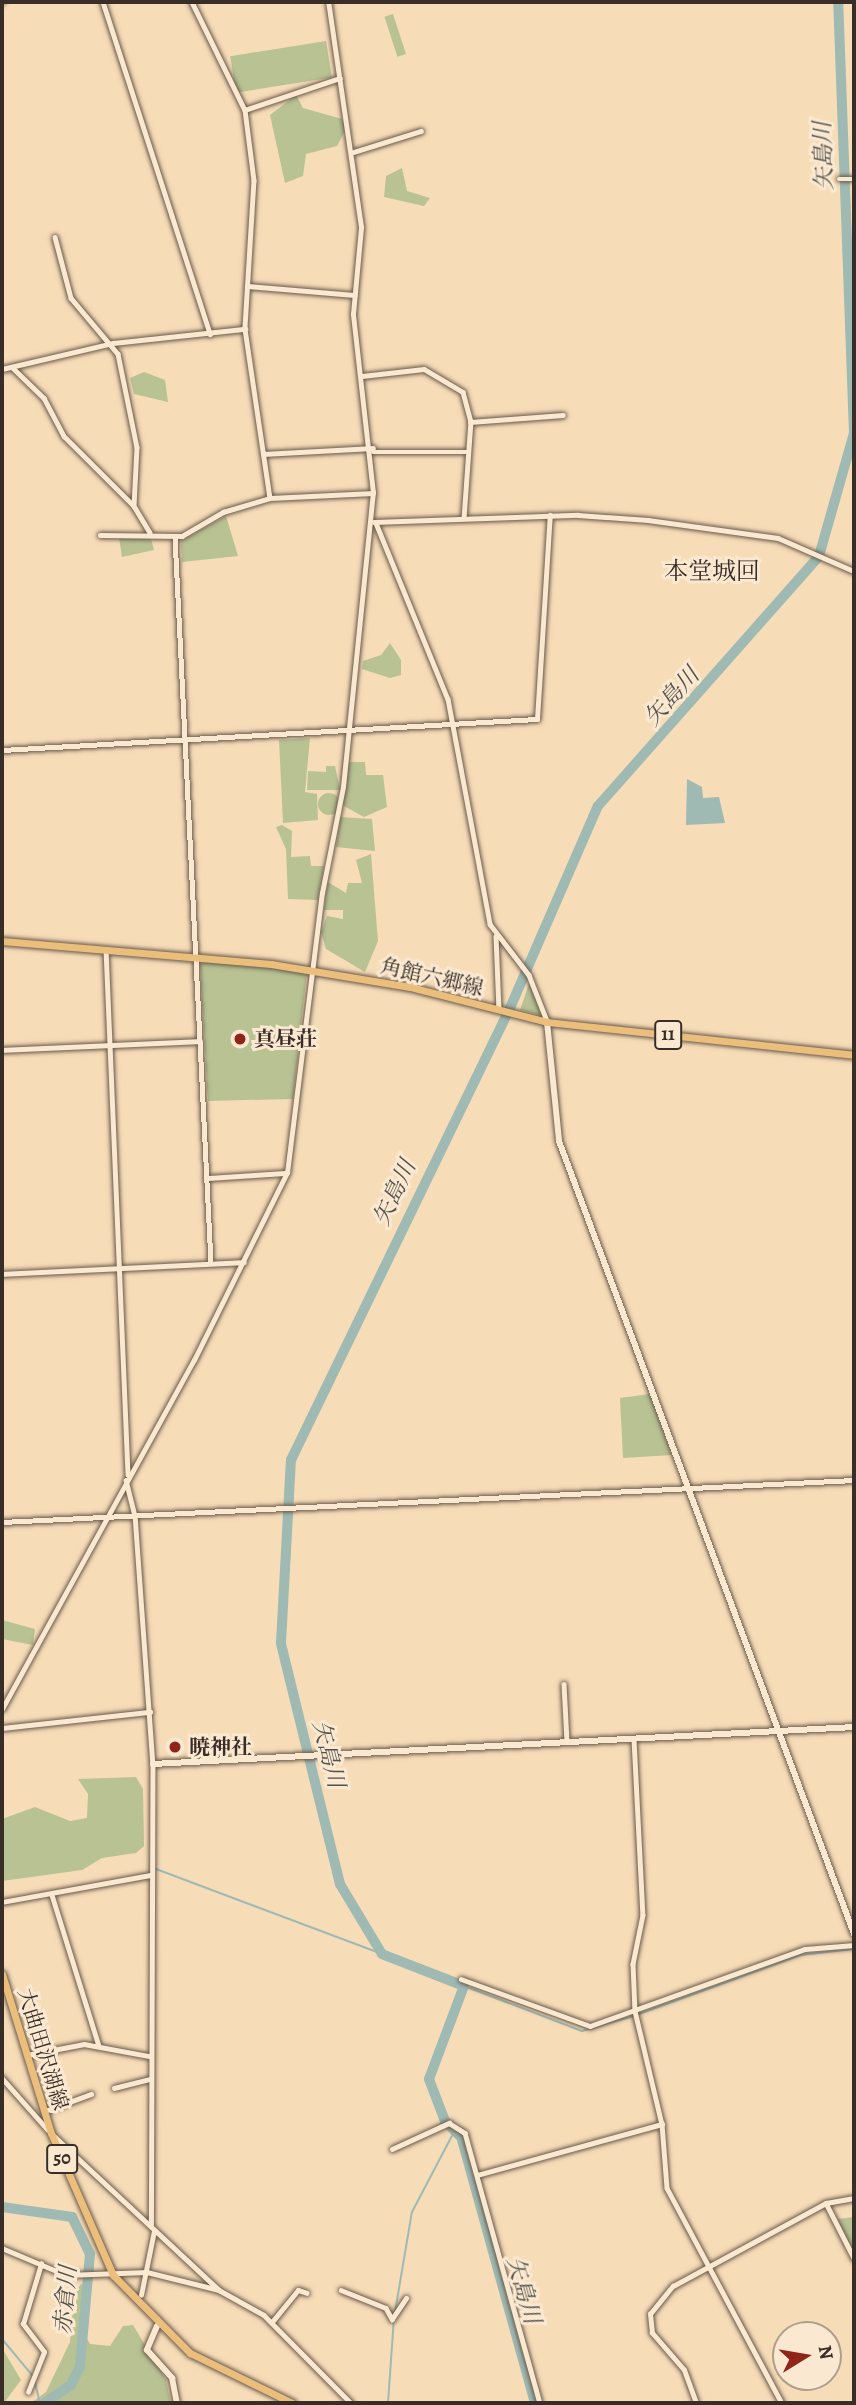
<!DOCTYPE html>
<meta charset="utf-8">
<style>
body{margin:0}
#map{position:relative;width:856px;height:2405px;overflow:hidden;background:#f7dcb8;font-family:Alegreya,"Noto Serif JP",serif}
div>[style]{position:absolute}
.green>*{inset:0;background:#b8c293;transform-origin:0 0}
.round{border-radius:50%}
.water>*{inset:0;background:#9ebab3}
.stream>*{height:2px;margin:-1px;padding:0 1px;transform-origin:1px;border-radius:1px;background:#9ebab3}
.river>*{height:10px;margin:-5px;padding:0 5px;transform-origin:5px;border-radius:5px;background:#9ebab3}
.roads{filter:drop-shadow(0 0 2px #685a4b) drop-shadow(0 0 2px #685a4b)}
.minor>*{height:4.5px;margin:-2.25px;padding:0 2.25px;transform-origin:2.25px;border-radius:2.25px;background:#fae8d1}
.tertiary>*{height:6px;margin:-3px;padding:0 3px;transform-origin:3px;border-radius:3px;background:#fae8d1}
.primary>*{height:7px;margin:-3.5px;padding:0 3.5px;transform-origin:3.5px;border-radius:3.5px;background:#ecbe7c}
.dots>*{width:19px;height:19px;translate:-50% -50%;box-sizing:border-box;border:4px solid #fae8d1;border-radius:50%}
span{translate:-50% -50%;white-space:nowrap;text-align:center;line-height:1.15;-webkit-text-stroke:6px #fae8d1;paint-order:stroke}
.shield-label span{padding:2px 5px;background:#fae8d1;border:2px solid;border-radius:5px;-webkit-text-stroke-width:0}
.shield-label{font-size:19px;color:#392e27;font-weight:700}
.street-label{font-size:21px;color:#392e27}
.poi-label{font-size:21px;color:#392e27;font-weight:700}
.left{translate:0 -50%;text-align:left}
.water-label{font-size:23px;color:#52514a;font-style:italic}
.quarter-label{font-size:24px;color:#392e27}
.frame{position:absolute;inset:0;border:4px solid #392e27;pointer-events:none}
.north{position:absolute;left:772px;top:2321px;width:70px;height:70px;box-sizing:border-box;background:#fae8d1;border:2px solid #ad9e8d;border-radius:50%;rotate:79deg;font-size:19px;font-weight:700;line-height:28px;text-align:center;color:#392e27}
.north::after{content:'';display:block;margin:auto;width:24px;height:32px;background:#8f2418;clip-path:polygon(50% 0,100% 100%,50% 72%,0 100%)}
</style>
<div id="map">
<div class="green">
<div style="left:393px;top:14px;width:42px;height:9px;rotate:72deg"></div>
<div style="left:326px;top:41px;width:37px;height:97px;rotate:81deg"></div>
<div style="clip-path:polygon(296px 95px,303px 108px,342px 119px,346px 129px,337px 146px,306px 154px,303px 176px,285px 183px,270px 115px)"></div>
<div style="clip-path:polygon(402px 168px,407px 191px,430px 198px,424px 206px,384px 197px,386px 176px)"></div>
<div style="clip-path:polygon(144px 372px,165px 380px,168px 402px,134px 394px,130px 378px)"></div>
<div style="clip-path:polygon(226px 516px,238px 556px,182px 562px,181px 541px)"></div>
<div style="clip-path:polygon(150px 535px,154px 550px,122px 557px,119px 537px)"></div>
<div style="clip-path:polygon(390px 643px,401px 660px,401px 675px,390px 678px,362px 669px,363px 661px,381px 655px)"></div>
<div style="clip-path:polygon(310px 738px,305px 792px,317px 794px,318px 820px,283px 823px,279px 740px)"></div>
<div style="clip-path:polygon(349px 762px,365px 762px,366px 775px,383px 775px,387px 807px,364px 817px,342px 805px)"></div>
<div style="clip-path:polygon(326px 766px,335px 766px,340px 790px,307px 790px,308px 771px,326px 772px)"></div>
<div class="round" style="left:318px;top:793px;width:22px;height:22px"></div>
<div style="clip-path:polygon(340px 817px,372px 819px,375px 851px,336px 847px)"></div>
<div style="clip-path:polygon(282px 825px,292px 831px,291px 857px,310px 856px,311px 866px,324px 866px,318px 900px,288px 899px,286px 849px,276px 827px)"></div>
<div style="clip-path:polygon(371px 854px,378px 941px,365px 972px,326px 949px,321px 932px,327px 916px,343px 919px,343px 910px,324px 910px,328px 882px,346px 893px,348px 883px,362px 883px,356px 860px)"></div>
<div style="clip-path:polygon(207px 960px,307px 971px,293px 1099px,208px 1101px,200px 965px)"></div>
<div style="clip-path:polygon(530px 981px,542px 1014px,540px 1015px,520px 1010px)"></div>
<div style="clip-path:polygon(650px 1394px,672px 1455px,623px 1458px,620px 1398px)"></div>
<div style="clip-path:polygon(2px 1620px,35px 1629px,33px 1645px,2px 1639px)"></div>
<div style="clip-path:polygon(136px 1777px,143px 1789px,144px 1846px,136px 1853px,102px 1858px,82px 1870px,2px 1881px,2px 1819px,35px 1807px,70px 1821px,87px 1818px,88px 1794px,78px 1779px)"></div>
<div style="clip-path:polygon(854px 2217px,854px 2264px,838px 2219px)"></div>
<div style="clip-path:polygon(82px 2283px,83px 2331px,90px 2344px,110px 2346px,123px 2326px,133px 2325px,166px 2380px,171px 2403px,31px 2403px,46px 2392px,70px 2342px,74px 2293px)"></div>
<div style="clip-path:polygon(2px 2348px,21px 2380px,4px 2403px,2px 2403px)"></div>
</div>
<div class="water">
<div style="clip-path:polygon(687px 779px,702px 787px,703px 798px,719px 797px,725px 823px,686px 825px)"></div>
</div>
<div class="stream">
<div style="left:156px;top:1869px;width:241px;rotate:20.6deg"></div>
<div style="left:464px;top:1986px;width:126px;rotate:20.9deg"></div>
<div style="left:582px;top:2031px;width:54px;rotate:-16.1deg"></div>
<div style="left:639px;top:2014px;width:172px;rotate:-20deg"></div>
<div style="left:801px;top:1955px;width:53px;rotate:-6.5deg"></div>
<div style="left:395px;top:2312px;width:101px;rotate:-80.4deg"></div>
<div style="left:412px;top:2212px;width:90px;rotate:-62.3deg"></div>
<div style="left:2px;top:2339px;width:47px;rotate:50.2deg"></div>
<div style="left:34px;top:2378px;width:26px;rotate:77deg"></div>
<div style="left:388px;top:2403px;width:85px;rotate:-86deg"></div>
</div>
<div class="river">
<div style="left:2px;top:2207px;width:71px;rotate:8.1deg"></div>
<div style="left:72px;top:2217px;width:41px;rotate:64.1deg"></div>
<div style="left:90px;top:2254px;width:113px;rotate:95.1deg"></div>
<div style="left:80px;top:2367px;width:20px;rotate:117deg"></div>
<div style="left:71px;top:2385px;width:32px;rotate:146deg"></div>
<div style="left:535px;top:2403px;width:276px;rotate:-105.5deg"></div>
<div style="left:461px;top:2137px;width:23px;rotate:-135deg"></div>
<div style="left:445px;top:2121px;width:45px;rotate:-110.9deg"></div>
<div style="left:429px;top:2079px;width:99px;rotate:-69.4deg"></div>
<div style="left:464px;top:1986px;width:88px;rotate:-158.7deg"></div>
<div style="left:382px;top:1954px;width:82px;rotate:-121deg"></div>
<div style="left:340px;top:1884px;width:248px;rotate:-103.8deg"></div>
<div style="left:281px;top:1643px;width:183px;rotate:-86.9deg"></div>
<div style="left:291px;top:1460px;width:502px;rotate:-64.15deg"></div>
<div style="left:510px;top:1008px;width:220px;rotate:-66.5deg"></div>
<div style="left:598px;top:806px;width:334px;rotate:-48.5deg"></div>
<div style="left:819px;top:556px;width:128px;rotate:-74.1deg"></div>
<div style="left:854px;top:433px;width:431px;rotate:-92.1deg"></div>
</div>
<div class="roads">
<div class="minor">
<div style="left:2px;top:2px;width:1px"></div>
<div style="left:103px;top:2px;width:349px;rotate:72.1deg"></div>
<div style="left:192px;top:2px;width:120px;rotate:63.9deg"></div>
<div style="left:245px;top:110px;width:71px;rotate:82.7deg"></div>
<div style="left:254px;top:180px;width:149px;rotate:93.5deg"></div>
<div style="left:245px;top:329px;width:171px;rotate:81.6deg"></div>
<div style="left:245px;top:110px;width:100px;rotate:-18.6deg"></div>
<div style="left:354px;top:152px;width:70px;rotate:-17.4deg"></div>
<div style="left:839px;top:179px;width:15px"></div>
<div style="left:55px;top:237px;width:63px;rotate:75.3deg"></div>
<div style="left:71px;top:298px;width:73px;rotate:50deg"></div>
<div style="left:118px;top:354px;width:95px;rotate:78.5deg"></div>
<div style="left:137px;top:447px;width:59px;rotate:92.9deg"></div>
<div style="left:134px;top:506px;width:31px;rotate:59deg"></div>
<div style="left:247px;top:286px;width:108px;rotate:4.8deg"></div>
<div style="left:12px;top:367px;width:45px;rotate:44.1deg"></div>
<div style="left:44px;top:398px;width:43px;rotate:62.2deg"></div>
<div style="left:64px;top:436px;width:98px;rotate:45deg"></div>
<div style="left:2px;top:369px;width:114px;rotate:-13.2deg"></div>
<div style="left:113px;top:343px;width:133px;rotate:-6.1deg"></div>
<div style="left:362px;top:376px;width:62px;rotate:-6.4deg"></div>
<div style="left:424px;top:369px;width:45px;rotate:30.5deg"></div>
<div style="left:463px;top:392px;width:30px;rotate:75deg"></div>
<div style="left:471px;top:421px;width:97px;rotate:94.1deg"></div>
<div style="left:470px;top:422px;width:93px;rotate:-4.3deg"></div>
<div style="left:373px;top:452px;width:94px"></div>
<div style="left:263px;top:454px;width:110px;rotate:-3.1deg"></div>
<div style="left:374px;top:522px;width:204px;rotate:-2deg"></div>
<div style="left:578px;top:515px;width:70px;rotate:4.1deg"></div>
<div style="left:648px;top:520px;width:131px;rotate:7.9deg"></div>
<div style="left:778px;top:538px;width:83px;rotate:23.5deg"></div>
<div style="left:376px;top:523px;width:190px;rotate:67.8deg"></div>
<div style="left:448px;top:699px;width:229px;rotate:79.4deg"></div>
<div style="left:490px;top:924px;width:64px;rotate:52.6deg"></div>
<div style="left:529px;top:975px;width:49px;rotate:68.6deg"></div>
<div style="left:100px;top:535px;width:82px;rotate:0.7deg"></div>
<div style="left:182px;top:536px;width:48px;rotate:-30.3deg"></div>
<div style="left:223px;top:512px;width:49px;rotate:-16.6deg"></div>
<div style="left:270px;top:498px;width:103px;rotate:-2.8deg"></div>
<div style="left:175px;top:537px;width:727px;rotate:87.16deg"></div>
<div style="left:2px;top:750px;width:536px;rotate:-3.32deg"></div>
<div style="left:537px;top:719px;width:204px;rotate:-86.4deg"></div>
<div style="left:496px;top:936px;width:74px;rotate:87.7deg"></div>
<div style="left:106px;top:949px;width:526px;rotate:87.6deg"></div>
<div style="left:2px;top:1050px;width:198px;rotate:-2.6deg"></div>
<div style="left:207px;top:1178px;width:79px;rotate:-3.6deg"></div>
<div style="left:2px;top:1274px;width:242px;rotate:-2.8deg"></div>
<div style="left:126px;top:1480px;width:36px;rotate:76deg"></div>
<div style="left:135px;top:1515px;width:250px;rotate:85.9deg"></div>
<div style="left:153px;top:1764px;width:462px;rotate:90.2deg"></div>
<div style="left:2px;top:1522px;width:853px;rotate:-2.82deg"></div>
<div style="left:564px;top:1684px;width:57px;rotate:87deg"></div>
<div style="left:2px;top:1709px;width:398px;rotate:-61.2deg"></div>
<div style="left:194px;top:1360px;width:209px;rotate:-63.6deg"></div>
<div style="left:287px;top:1173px;width:282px;rotate:-82.9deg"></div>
<div style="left:322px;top:893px;width:108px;rotate:-78.8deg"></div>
<div style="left:343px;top:787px;width:296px;rotate:-84.2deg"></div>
<div style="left:373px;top:493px;width:180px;rotate:-96.4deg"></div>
<div style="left:353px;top:314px;width:87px;rotate:-84.7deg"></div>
<div style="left:361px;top:227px;width:227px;rotate:-98.3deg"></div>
<div style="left:2px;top:1728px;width:149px;rotate:-6.2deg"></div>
<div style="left:634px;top:1739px;width:176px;rotate:87.1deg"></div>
<div style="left:643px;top:1915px;width:50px;rotate:101.5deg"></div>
<div style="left:633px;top:1964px;width:47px;rotate:87.6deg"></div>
<div style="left:635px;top:2011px;width:116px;rotate:76.6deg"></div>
<div style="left:662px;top:2124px;width:64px;rotate:85.5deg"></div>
<div style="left:667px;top:2188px;width:244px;rotate:61.9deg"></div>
<div style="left:52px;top:1895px;width:158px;rotate:72.7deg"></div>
<div style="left:2px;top:1902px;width:151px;rotate:-10.3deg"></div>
<div style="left:461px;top:1979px;width:137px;rotate:20deg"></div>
<div style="left:590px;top:2026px;width:228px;rotate:-19.7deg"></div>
<div style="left:805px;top:1949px;width:49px;rotate:-4.7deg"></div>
<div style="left:27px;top:2055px;width:58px;rotate:-10.9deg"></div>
<div style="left:84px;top:2044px;width:66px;rotate:10.5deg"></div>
<div style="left:2px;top:2078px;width:69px;rotate:48.5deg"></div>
<div style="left:114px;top:2088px;width:36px;rotate:-14deg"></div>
<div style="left:45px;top:2111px;width:49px;rotate:-20.3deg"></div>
<div style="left:54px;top:2136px;width:226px;rotate:43deg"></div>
<div style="left:219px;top:2290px;width:51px;rotate:29.1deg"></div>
<div style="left:264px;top:2315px;width:124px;rotate:45.3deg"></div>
<div style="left:392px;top:2149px;width:63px;rotate:-24.5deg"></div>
<div style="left:449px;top:2123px;width:19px;rotate:32deg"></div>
<div style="left:465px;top:2133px;width:280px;rotate:74.5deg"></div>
<div style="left:477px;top:2175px;width:192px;rotate:-15.4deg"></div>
<div style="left:826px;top:2203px;width:62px;rotate:63deg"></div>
<div style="left:2px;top:2248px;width:69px;rotate:22.9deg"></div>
<div style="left:66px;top:2275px;width:81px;rotate:-2.1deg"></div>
<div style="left:147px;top:2272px;width:74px;rotate:14deg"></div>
<div style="left:341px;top:2290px;width:48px;rotate:21.8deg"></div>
<div style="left:386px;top:2308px;width:13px;rotate:61deg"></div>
<div style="left:392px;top:2319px;width:25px;rotate:-56deg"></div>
<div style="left:141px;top:2295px;width:65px;rotate:-78.5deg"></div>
<div style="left:272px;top:2322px;width:41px;rotate:-50.9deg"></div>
<div style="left:298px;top:2290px;width:9px;rotate:18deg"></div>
<div style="left:28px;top:2392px;width:43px;rotate:-68.2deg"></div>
<div style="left:44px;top:2352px;width:35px;rotate:-127deg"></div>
<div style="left:23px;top:2324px;width:63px;rotate:-73.3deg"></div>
<div style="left:696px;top:2403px;width:35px;rotate:-110deg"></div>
<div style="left:684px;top:2370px;width:49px;rotate:-130.9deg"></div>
<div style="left:652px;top:2333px;width:19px;rotate:-96deg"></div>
<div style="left:650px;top:2314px;width:36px;rotate:-51deg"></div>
<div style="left:673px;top:2286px;width:174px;rotate:-28.5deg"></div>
<div style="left:826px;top:2203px;width:28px;rotate:-10deg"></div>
</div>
<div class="tertiary">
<div style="left:547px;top:1022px;width:120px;rotate:84.2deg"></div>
<div style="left:559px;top:1141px;width:846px;rotate:69.59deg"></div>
<div style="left:153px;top:1764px;width:702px;rotate:-3.02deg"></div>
<div style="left:157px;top:2326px;width:26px;rotate:113deg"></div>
<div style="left:147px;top:2350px;width:38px;rotate:48deg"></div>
<div style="left:172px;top:2378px;width:25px;rotate:79deg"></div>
</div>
<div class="primary">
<div style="left:2px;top:941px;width:270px;rotate:4.9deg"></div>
<div style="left:271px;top:964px;width:141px;rotate:9.4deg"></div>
<div style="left:410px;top:987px;width:141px;rotate:14.3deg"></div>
<div style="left:547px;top:1022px;width:309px;rotate:6.1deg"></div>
<div style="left:2px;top:1974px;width:166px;rotate:72.9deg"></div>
<div style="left:51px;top:2133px;width:155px;rotate:66.4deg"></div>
<div style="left:113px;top:2275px;width:110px;rotate:45.4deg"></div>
<div style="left:190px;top:2353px;width:114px;rotate:26.1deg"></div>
</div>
</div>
<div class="dots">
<div style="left:240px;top:1039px;background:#8f2418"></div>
<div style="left:175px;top:1747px;background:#8f2418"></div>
</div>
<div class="shield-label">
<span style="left:668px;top:1035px">11</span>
<span style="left:62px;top:2159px">50</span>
</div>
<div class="street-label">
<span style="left:432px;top:977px;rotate:13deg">角館六郷線</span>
<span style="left:43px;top:2049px;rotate:73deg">大曲田沢湖線</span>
</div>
<div class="poi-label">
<span class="left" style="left:254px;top:1039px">真昼荘</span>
<span class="left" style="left:189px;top:1747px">暁神社</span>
</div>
<div class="water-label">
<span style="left:824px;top:156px;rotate:-92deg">矢島川</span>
<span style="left:672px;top:697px;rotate:-48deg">矢島川</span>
<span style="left:395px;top:1193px;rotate:-65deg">矢島川</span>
<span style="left:328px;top:1754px;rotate:76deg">矢島川</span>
<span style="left:523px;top:2290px;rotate:74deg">矢島川</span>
<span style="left:66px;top:2300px;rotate:-85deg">赤倉川</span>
</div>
<div class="quarter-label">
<span style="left:712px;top:572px">本堂城回</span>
</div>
<div class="frame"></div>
<div class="north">N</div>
</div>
